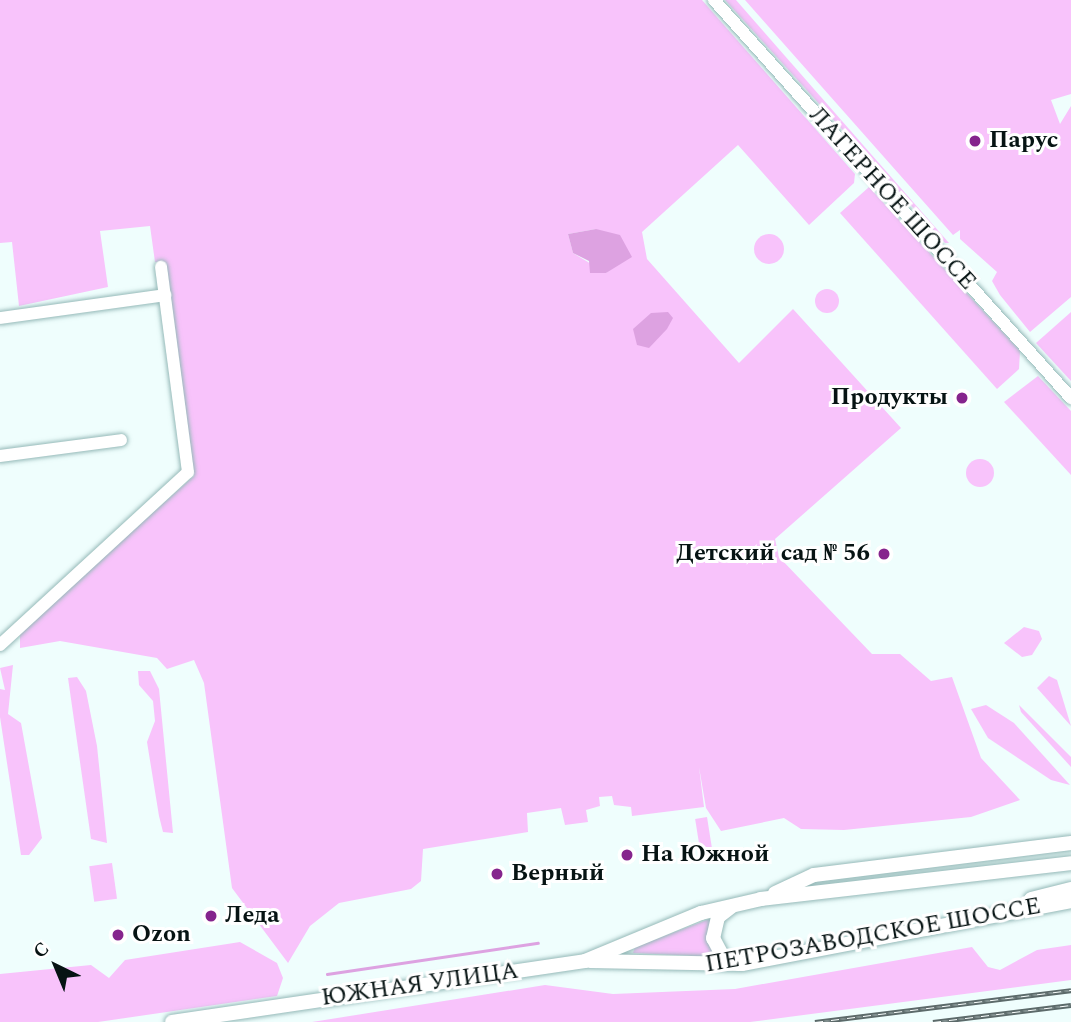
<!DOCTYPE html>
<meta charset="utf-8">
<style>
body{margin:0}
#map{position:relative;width:1071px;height:1022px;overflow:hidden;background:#effefd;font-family:Spectral,serif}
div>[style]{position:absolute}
.green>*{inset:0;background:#f8c3fb;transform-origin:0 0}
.round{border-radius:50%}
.water>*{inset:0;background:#dda2e1}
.stream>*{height:2.5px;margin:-1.25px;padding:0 1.25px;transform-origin:1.25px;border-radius:1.25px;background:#dda2e1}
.roads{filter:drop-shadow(0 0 2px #95b9b8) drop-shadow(0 0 2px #95b9b8)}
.minor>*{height:12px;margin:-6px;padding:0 6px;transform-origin:6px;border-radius:6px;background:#fff}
.major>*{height:14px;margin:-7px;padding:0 7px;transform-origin:7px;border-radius:7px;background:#fff}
.rail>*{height:5px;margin-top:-2.5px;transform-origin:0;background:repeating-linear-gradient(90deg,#fff 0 8px,#5c6a6a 0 16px);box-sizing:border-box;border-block:2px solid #5c6a6a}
.dots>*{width:19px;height:19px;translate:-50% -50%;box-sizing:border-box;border:4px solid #fff;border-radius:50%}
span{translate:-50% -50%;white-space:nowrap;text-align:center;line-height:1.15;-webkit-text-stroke:6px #fff;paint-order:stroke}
.poi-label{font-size:24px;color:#061313;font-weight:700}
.left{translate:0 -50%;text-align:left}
.right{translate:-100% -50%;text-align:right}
.street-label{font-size:24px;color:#061313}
.north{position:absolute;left:21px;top:931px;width:70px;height:70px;-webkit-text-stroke:5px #fff;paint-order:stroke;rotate:317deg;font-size:19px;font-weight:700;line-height:28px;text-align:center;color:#061313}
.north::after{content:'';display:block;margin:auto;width:24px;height:32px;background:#061313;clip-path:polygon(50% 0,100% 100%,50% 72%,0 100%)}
</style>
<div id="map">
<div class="green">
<div style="clip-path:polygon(evenodd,0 0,702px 0,855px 174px,854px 183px,809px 225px,738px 145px,642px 232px,647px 259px,739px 363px,793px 309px,901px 428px,775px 539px,779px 557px,872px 654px,900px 654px,931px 681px,952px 677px,981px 758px,1020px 800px,971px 817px,844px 830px,801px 829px,784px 818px,721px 831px,706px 808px,699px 767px,704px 807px,632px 816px,631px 807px,614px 805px,612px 796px,599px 797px,600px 806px,586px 810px,588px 822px,565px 825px,561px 808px,527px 813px,528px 832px,423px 849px,421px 881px,411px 889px,339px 903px,310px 926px,288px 963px,232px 888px,204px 683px,194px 660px,167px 669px,157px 658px,60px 641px,20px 648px,20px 633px,32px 620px,194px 476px,165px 264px,155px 262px,150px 226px,100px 231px,108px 287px,19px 306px,12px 242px,0 243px,0 0,596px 229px,617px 263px,606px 273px,573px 253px,568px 234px,596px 229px)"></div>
<div style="clip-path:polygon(725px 0,736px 0,949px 243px,945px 243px)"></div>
<div style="clip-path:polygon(745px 0,1071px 0,1071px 94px,1051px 100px,1060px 124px,1071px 106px,1071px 297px,1030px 332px,1000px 295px,992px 281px,997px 272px,960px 239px,960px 230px,953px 235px)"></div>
<div style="clip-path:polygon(869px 187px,1020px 351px,1019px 369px,997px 389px,840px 213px)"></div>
<div class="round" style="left:754px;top:234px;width:30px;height:30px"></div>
<div class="round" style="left:815px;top:289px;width:24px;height:24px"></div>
<div style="clip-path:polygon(1071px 312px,1071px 381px,1036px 343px)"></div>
<div style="clip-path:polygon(1038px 376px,1071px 411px,1071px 475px,1004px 402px)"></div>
<div class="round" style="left:966px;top:459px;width:28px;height:28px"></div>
<div style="clip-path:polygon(1024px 627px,1039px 631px,1042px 639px,1032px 655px,1022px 657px,1004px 643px)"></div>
<div style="clip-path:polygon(13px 665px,8px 714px,21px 723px,42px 838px,29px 855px,21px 855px,0 717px,0 689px,5px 690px,0 668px)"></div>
<div style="clip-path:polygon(138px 671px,150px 671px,159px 689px,173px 833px,163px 832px,159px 816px,147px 742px,155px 721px,153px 701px,139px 685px)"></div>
<div style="clip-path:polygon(1049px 676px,1057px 680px,1071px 726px,1037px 688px)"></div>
<div style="clip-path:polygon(77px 677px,86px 691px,97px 746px,107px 843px,91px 839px,68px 678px)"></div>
<div style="clip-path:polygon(986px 705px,1014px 723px,1070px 785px,1051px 780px,988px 738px,971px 709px)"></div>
<div style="clip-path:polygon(1019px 705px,1071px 757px,1071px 767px,1021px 712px)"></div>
<div style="left:707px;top:817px;width:32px;height:12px;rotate:81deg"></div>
<div style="left:112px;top:863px;width:36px;height:23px;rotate:82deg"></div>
<div style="clip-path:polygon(712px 918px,717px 957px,633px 953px,635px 947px)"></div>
<div style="clip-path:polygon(240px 942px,277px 963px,283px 978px,277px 996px,98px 1022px,0 1022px,0 974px,91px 965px,109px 978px,125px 960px)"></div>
<div style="clip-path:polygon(1071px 945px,1071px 980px,750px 1022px,312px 1022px,545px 985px,613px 994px,735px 989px,972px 947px,988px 967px,1000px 970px,1037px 950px)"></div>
</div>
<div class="water">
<div style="clip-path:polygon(596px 229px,620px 235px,632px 257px,606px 273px,590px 273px,589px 261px,573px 253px,568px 234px)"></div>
<div style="clip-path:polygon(668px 312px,673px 318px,667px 329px,649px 348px,637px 345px,633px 329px,651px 313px)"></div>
</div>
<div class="stream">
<div style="left:327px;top:974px;width:213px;rotate:-8.4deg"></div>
</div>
<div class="roads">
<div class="minor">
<div style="left:714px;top:0;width:535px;rotate:48.11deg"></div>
<div style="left:0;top:318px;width:167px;rotate:-7.9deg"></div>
<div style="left:0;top:456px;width:122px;rotate:-7.5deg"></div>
<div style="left:0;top:645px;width:255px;rotate:-42.6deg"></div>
<div style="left:188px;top:472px;width:207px;rotate:-97.5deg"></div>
</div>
<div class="major">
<div style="left:775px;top:893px;width:43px;rotate:-24.8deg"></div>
<div style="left:814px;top:875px;width:259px;rotate:-7.1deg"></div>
<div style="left:1031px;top:899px;width:41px;rotate:-14deg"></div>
<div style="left:731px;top:907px;width:16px;rotate:142deg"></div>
<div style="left:718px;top:917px;width:22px;rotate:103deg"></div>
<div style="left:713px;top:938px;width:21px;rotate:62deg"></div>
<div style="left:723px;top:957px;width:17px;rotate:24deg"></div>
<div style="left:590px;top:961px;width:152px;rotate:1.1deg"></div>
<div style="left:742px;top:964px;width:335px;rotate:-10.8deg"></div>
<div style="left:172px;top:1022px;width:417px;rotate:-8.4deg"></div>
<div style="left:585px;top:961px;width:126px;rotate:-22.5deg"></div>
<div style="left:701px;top:913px;width:62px;rotate:-13.1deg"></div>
<div style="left:761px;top:899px;width:312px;rotate:-6.6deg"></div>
</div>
</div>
<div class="rail">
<div style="left:815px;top:1022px;width:258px;rotate:-7.1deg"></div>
<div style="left:933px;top:1022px;width:139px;rotate:-7deg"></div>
</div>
<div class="dots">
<div style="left:975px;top:141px;background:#85248d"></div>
<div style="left:962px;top:398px;background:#85248d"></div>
<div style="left:884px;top:554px;background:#85248d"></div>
<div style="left:627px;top:855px;background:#85248d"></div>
<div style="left:497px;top:874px;background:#85248d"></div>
<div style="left:211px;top:916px;background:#85248d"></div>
<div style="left:118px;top:935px;background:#85248d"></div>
</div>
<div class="poi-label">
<span class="left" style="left:989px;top:141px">Парус</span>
<span class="right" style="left:948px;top:398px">Продукты</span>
<span class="right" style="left:870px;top:554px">Детский сад № 56</span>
<span class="left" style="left:641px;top:855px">На Южной</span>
<span class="left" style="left:511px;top:874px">Верный</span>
<span class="left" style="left:225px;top:916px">Леда</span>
<span class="left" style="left:132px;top:935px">Ozon</span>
</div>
<div class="street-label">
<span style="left:892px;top:199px;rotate:48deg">ЛАГЕРНОЕ ШОССЕ</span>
<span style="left:873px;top:936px;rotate:-10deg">ПЕТРОЗАВОДСКОЕ ШОССЕ</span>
<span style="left:420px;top:985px;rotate:-8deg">ЮЖНАЯ УЛИЦА</span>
</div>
<div class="north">С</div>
</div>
